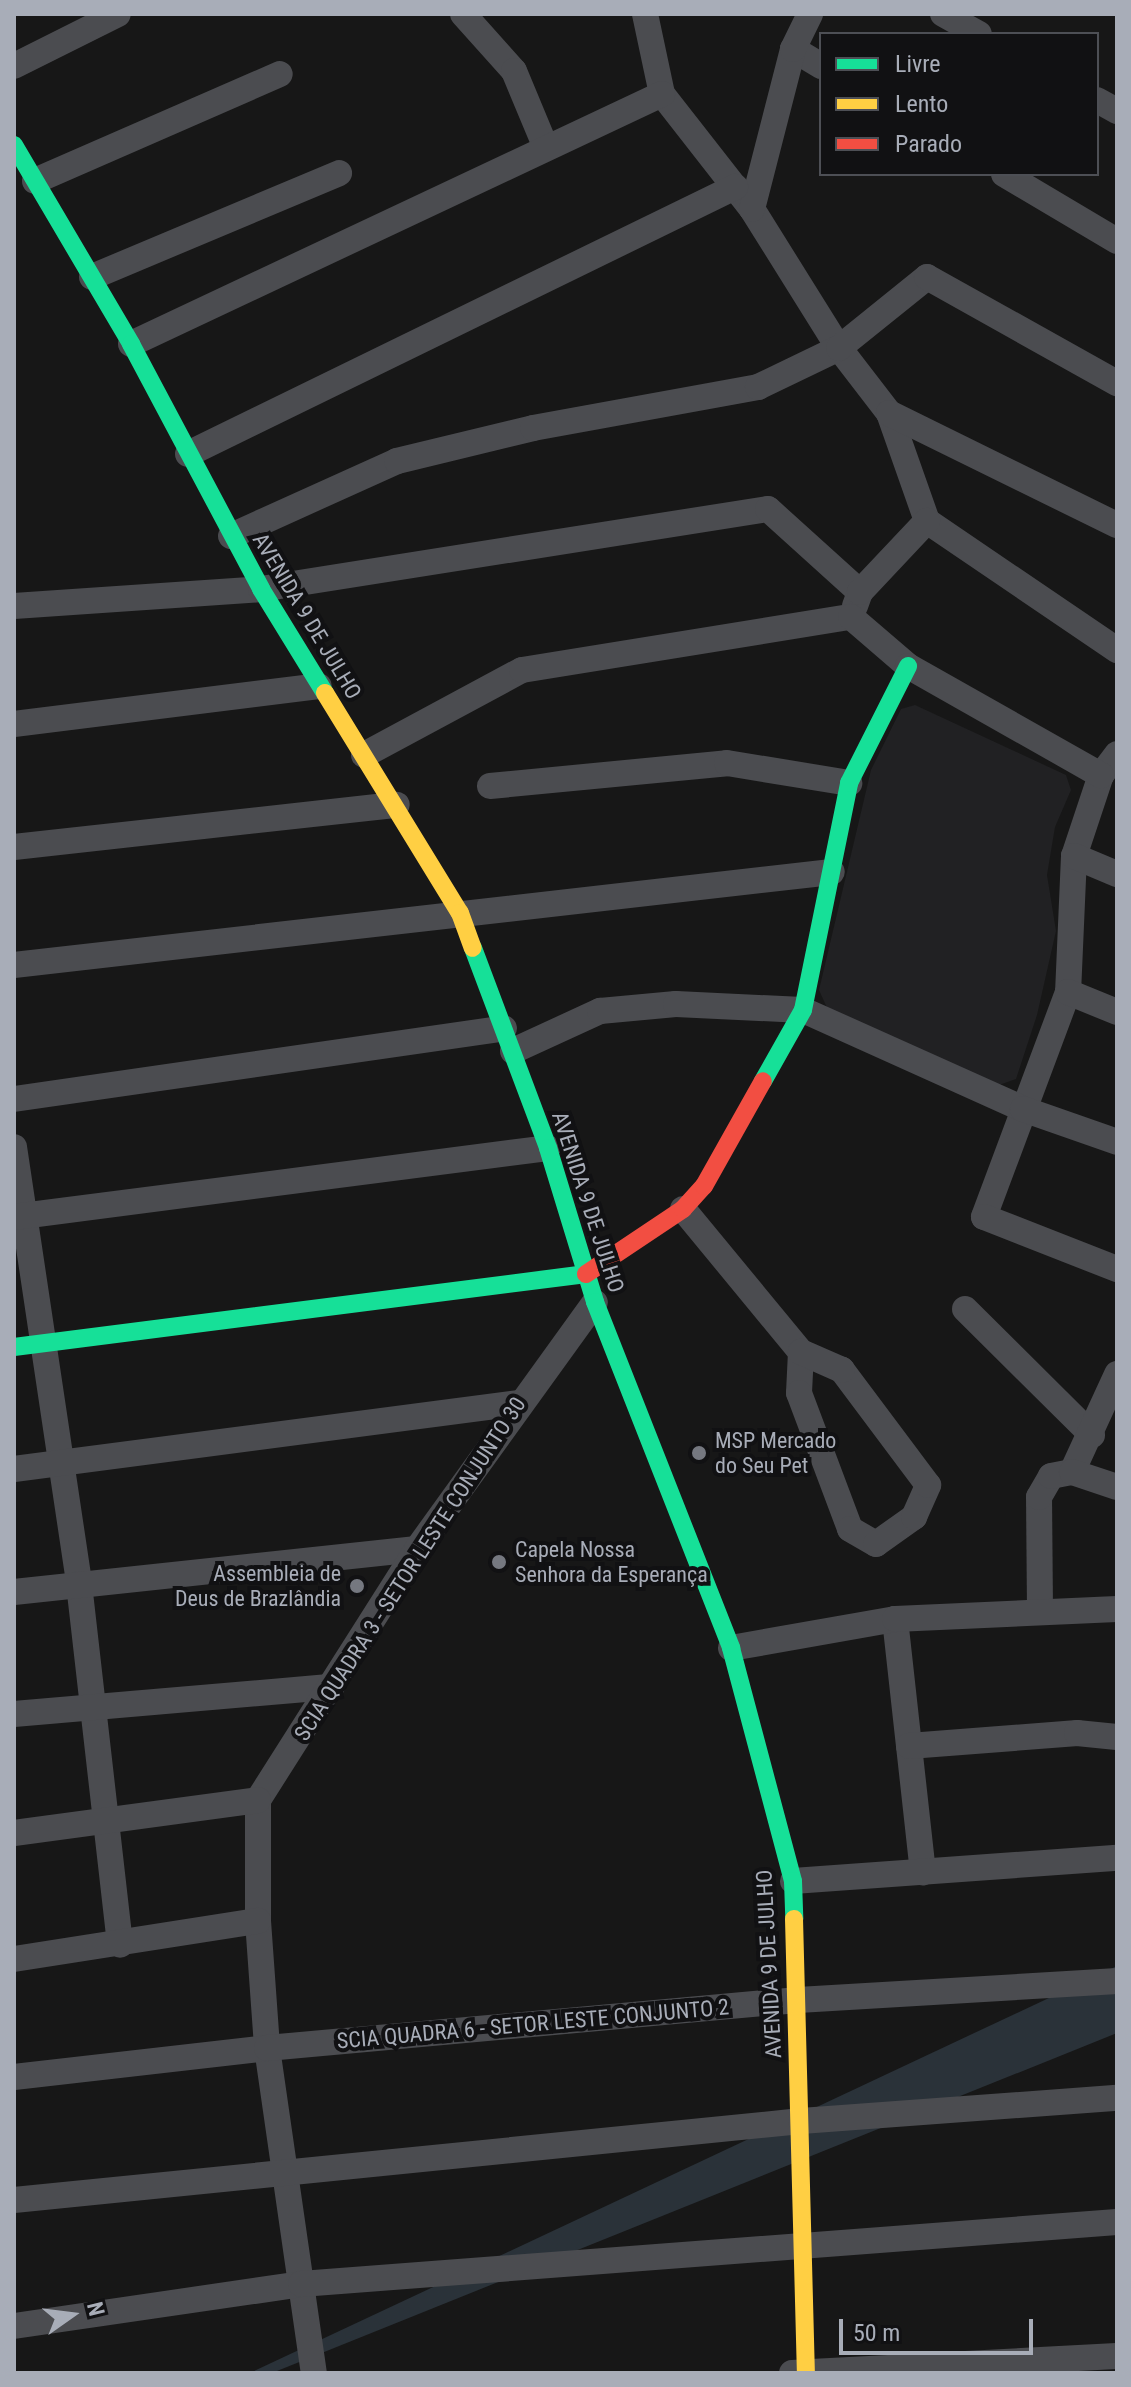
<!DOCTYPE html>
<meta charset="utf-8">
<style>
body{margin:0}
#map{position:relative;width:1131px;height:2387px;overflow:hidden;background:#171717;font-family:"Roboto Condensed",sans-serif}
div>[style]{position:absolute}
.built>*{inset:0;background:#212123}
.water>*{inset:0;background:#2a3239}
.street>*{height:26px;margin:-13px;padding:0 13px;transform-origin:13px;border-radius:13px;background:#4b4c50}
.fast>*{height:18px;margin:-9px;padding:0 9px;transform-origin:9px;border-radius:9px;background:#16e098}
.slow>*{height:18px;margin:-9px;padding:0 9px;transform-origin:9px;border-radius:9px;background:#ffcf43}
.jam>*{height:18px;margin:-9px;padding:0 9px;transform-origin:9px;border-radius:9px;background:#f24e42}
.dots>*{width:22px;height:22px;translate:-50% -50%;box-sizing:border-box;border:4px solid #111113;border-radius:50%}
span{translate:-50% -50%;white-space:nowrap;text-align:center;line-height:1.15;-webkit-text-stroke:8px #111113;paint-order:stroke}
.street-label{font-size:22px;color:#a8adb8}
.poi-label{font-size:22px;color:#a8adb8}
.left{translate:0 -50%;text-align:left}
.right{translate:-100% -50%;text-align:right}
.frame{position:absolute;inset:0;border:16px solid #a8adb8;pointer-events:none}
.legend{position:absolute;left:819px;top:32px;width:280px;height:144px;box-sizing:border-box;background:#111113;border:2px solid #4d4f55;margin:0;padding:10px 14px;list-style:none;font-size:24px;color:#a8adb8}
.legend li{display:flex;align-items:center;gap:16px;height:40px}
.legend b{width:40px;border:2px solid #4d4f55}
.north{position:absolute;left:32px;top:2275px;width:80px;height:80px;-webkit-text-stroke:6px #111113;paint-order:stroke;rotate:76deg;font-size:22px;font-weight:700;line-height:32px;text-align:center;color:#a8adb8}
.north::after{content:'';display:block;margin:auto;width:28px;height:36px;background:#a8adb8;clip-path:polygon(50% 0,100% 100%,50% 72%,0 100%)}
.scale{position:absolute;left:839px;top:2319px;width:194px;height:36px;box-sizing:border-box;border:4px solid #a8adb8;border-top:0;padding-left:10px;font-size:24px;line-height:28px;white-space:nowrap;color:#a8adb8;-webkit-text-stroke:6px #111113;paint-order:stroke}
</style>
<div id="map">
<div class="built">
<div style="clip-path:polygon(915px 705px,1066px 775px,1071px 790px,1055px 827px,1047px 875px,1056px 931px,1037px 1015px,1016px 1079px,999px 1085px,828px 1010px,819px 990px,871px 770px,901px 709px)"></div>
</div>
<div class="water">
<div style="clip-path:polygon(1117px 1966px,1117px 2033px,272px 2373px,250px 2373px)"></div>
</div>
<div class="street">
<div style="left:463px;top:14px;width:76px;rotate:48.2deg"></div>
<div style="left:514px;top:71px;width:83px;rotate:67.4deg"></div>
<div style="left:645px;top:14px;width:82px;rotate:78deg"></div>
<div style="left:662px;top:94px;width:146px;rotate:52deg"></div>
<div style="left:752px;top:209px;width:164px;rotate:58deg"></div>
<div style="left:839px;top:348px;width:82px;rotate:52.4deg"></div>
<div style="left:889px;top:413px;width:114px;rotate:70.6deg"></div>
<div style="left:927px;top:521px;width:230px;rotate:34.2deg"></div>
<div style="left:943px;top:14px;width:41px;rotate:29.1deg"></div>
<div style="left:793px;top:49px;width:33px;rotate:31deg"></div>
<div style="left:14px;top:66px;width:116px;rotate:-26.6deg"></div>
<div style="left:1097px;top:100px;width:23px;rotate:29deg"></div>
<div style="left:1004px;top:174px;width:131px;rotate:30.7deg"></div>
<div style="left:35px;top:181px;width:267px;rotate:-23.6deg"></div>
<div style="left:752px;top:209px;width:165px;rotate:-75.6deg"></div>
<div style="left:793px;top:49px;width:39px;rotate:-64deg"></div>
<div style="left:92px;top:277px;width:268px;rotate:-22.8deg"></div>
<div style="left:131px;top:344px;width:587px;rotate:-25.21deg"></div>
<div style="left:889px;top:413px;width:254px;rotate:26.2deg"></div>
<div style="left:188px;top:454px;width:609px;rotate:-26.02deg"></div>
<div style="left:231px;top:536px;width:182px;rotate:-24.3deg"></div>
<div style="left:397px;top:461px;width:140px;rotate:-13.6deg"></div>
<div style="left:533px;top:428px;width:229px;rotate:-10.3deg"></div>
<div style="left:758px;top:387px;width:90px;rotate:-25.7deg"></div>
<div style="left:839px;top:348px;width:113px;rotate:-38.9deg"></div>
<div style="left:927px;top:277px;width:218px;rotate:29.2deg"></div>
<div style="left:14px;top:606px;width:248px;rotate:-3.9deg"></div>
<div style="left:261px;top:589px;width:513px;rotate:-8.97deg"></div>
<div style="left:768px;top:509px;width:124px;rotate:42.1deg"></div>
<div style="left:855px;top:606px;width:15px;rotate:-70deg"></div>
<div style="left:860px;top:592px;width:98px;rotate:-46.7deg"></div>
<div style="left:14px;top:724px;width:307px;rotate:-7.1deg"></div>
<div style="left:1117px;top:754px;width:26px;rotate:127deg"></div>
<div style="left:1101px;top:775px;width:85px;rotate:108.4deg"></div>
<div style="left:1074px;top:856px;width:136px;rotate:92.5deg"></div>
<div style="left:1068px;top:992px;width:240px;rotate:110.5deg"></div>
<div style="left:984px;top:1217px;width:143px;rotate:21.4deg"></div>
<div style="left:364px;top:755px;width:179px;rotate:-28.3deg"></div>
<div style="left:522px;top:670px;width:333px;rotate:-9.2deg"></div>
<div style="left:851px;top:617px;width:75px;rotate:40.7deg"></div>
<div style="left:908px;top:666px;width:222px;rotate:29.5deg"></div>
<div style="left:490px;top:786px;width:238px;rotate:-5.5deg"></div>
<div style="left:727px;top:763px;width:124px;rotate:9.3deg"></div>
<div style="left:14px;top:847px;width:385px;rotate:-6.3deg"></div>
<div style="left:1074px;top:856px;width:47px;rotate:22.7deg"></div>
<div style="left:14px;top:965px;width:823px;rotate:-6.49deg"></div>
<div style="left:1068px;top:992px;width:53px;rotate:22.2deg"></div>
<div style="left:513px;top:1051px;width:96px;rotate:-24.7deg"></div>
<div style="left:600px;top:1011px;width:76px;rotate:-5.3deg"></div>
<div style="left:676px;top:1004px;width:127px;rotate:2.7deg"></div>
<div style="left:803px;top:1010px;width:241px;rotate:24.2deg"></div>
<div style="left:1023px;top:1109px;width:100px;rotate:19.3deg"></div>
<div style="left:14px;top:1099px;width:495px;rotate:-8.2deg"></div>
<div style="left:14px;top:1147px;width:442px;rotate:81.5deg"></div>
<div style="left:79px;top:1584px;width:363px;rotate:83.5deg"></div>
<div style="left:683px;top:1209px;width:185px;rotate:50.5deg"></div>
<div style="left:801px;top:1352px;width:41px;rotate:92.8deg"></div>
<div style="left:799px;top:1393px;width:145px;rotate:69.4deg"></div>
<div style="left:850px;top:1529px;width:30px;rotate:30deg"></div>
<div style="left:876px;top:1544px;width:47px;rotate:-35.4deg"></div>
<div style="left:914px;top:1517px;width:35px;rotate:-66deg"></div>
<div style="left:928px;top:1485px;width:144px;rotate:-126.8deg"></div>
<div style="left:842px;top:1370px;width:45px;rotate:-156.3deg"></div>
<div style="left:14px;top:1217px;width:538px;rotate:-7.36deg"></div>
<div style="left:965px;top:1309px;width:179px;rotate:44.8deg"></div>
<div style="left:14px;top:1469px;width:508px;rotate:-7.46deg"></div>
<div style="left:1072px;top:1472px;width:108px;rotate:-65.3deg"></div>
<div style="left:14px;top:1592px;width:405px;rotate:-6.1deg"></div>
<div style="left:1040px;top:1610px;width:113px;rotate:-90.5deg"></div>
<div style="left:1039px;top:1497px;width:24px;rotate:-60deg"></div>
<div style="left:1051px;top:1476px;width:21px;rotate:-11deg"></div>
<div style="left:1072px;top:1472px;width:47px;rotate:18.4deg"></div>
<div style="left:895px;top:1619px;width:255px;rotate:83.7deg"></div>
<div style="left:731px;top:1648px;width:167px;rotate:-10deg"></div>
<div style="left:895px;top:1619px;width:222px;rotate:-2.6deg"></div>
<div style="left:14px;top:1714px;width:319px;rotate:-4.9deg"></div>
<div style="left:909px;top:1746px;width:169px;rotate:-4.4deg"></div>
<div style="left:1077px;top:1733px;width:40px;rotate:5.7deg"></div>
<div style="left:258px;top:1800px;width:297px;rotate:-57.6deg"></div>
<div style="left:417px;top:1549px;width:304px;rotate:-54.2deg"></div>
<div style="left:258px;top:1800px;width:121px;rotate:90deg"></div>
<div style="left:258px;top:1921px;width:127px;rotate:85.9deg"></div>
<div style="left:267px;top:2048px;width:328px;rotate:81.8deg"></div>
<div style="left:14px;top:1833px;width:246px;rotate:-7.7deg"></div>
<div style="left:793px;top:1881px;width:325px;rotate:-4.1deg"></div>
<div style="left:14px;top:1959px;width:247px;rotate:-8.9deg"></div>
<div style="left:14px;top:2077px;width:255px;rotate:-6.5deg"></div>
<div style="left:267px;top:2048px;width:533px;rotate:-5.17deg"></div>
<div style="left:798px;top:2000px;width:320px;rotate:-3.4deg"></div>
<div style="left:14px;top:2200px;width:791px;rotate:-5.73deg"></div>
<div style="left:801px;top:2121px;width:317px;rotate:-4.2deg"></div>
<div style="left:14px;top:2326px;width:290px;rotate:-8.3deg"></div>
<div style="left:301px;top:2284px;width:818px;rotate:-4.35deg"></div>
<div style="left:792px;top:2373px;width:325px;rotate:-3deg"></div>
</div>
<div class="fast">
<div style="left:14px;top:145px;width:231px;rotate:59.5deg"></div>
<div style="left:131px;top:344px;width:277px;rotate:62deg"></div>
<div style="left:261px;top:589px;width:122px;rotate:58.4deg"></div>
<div style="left:473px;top:948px;width:214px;rotate:69.4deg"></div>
<div style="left:548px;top:1148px;width:161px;rotate:73deg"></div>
<div style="left:595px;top:1302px;width:372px;rotate:68.5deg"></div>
<div style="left:731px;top:1648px;width:241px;rotate:75.1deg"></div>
<div style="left:793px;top:1881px;width:38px;rotate:88deg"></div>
<div style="left:763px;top:1081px;width:81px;rotate:-60.6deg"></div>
<div style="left:803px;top:1010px;width:232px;rotate:-78.5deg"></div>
<div style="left:849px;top:783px;width:131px;rotate:-63.2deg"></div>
<div style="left:14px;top:1347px;width:577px;rotate:-7.27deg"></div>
</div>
<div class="slow">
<div style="left:325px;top:693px;width:258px;rotate:58.5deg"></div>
<div style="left:460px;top:913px;width:37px;rotate:70deg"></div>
<div style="left:794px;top:1919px;width:454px;rotate:88.5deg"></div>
</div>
<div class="jam">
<div style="left:586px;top:1274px;width:117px;rotate:-33.8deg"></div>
<div style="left:683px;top:1209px;width:31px;rotate:-48deg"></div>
<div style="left:704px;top:1186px;width:120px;rotate:-60.7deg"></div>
</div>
<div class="dots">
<div style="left:699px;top:1453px;background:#757880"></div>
<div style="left:499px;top:1562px;background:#757880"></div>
<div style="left:357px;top:1586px;background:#757880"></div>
</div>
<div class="street-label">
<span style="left:307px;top:616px;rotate:59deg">AVENIDA 9 DE JULHO</span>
<span style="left:588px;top:1202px;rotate:72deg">AVENIDA 9 DE JULHO</span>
<span style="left:410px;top:1569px;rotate:-57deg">SCIA QUADRA 3 - SETOR LESTE CONJUNTO 30</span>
<span style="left:769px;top:1964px;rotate:-93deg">AVENIDA 9 DE JULHO</span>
<span style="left:533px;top:2024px;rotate:-5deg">SCIA QUADRA 6 - SETOR LESTE CONJUNTO 2</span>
</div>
<div class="poi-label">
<span class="left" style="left:715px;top:1453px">MSP Mercado<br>do Seu Pet</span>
<span class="left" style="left:515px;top:1562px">Capela Nossa<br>Senhora da Esperança</span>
<span class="right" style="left:341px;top:1586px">Assembleia de<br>Deus de Brazlândia</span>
</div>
<div class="frame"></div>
<ul class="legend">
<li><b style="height:10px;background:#16e098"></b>Livre</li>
<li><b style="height:10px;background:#ffcf43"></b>Lento</li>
<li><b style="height:10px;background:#f24e42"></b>Parado</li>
</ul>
<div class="north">N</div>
<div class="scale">50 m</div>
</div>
